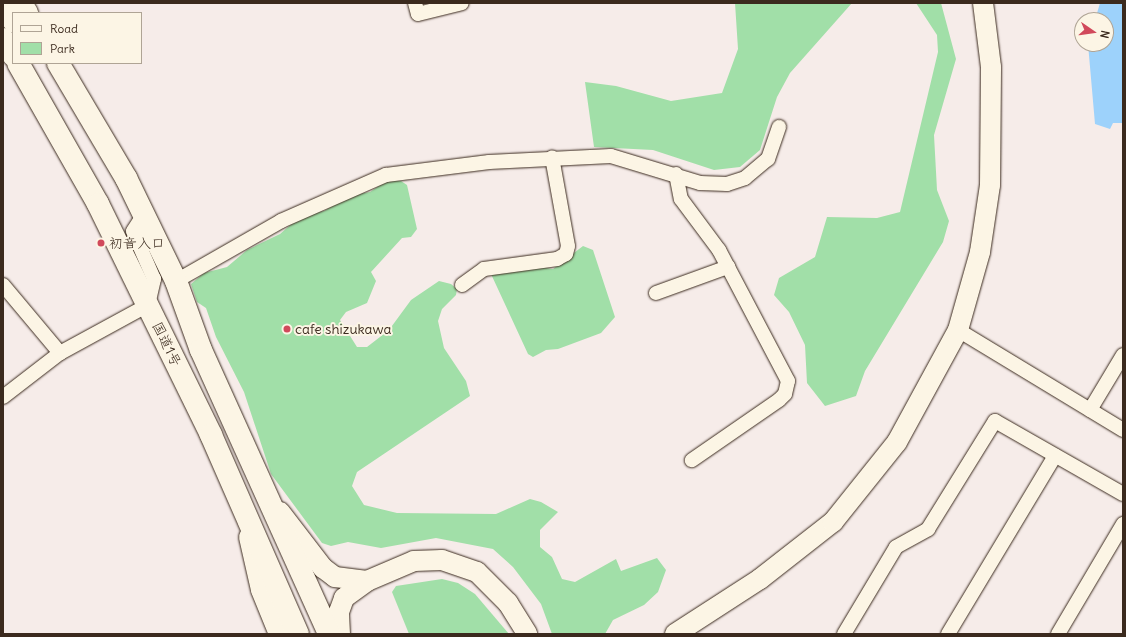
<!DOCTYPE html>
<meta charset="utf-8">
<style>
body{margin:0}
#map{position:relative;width:1126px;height:637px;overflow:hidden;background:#f6ece9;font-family:Delius,"Klee One",sans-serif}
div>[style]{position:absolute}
.green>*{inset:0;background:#a1dfa8}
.water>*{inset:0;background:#9dd2fb}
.roads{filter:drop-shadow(0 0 1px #3b2a1e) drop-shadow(0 0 1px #3b2a1e)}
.street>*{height:14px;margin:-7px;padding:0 7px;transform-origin:7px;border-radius:7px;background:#fcf5e5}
.secondary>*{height:20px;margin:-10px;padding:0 10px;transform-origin:10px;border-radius:10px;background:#fcf5e5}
.highway>*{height:22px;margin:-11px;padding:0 11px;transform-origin:11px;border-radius:11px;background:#fcf5e5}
.dots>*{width:11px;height:11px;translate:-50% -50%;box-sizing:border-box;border:2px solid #fcf5e5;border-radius:50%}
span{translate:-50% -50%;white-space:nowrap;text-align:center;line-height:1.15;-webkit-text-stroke:4px #fcf5e5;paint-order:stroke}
.poi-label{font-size:14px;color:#3b2a1e}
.left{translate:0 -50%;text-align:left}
.street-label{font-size:14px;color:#3b2a1e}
.frame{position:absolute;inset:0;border:4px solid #3b2a1e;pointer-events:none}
.legend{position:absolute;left:12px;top:12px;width:130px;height:52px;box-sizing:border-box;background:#fcf5e5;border:1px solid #afa495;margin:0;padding:5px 7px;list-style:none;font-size:12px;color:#3b2a1e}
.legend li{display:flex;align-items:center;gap:8px;height:20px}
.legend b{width:20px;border:1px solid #afa495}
.north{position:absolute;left:1074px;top:12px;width:40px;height:40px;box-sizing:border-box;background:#fcf5e5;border:1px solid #afa495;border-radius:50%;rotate:103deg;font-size:11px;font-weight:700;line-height:16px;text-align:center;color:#3b2a1e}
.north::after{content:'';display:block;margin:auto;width:14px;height:18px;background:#d1495b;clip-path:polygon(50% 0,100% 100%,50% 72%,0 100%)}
</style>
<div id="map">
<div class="green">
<div style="clip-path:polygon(735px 3px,852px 3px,790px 73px,777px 97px,760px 150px,740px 167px,714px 170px,653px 150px,594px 147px,585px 82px,616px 86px,671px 101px,722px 93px,738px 49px)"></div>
<div style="clip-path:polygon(916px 3px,941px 3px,956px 59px,934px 135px,937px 190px,949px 221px,943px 242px,865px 371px,856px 396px,825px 406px,807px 383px,805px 345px,789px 312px,774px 295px,779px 278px,815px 257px,827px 217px,877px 218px,900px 212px,938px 52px,937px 35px)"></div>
<div style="clip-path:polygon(386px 181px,401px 181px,407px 185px,417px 229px,411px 237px,402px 238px,371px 272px,376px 281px,367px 303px,346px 312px,340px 320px,357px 347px,367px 347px,389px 330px,411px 300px,439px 281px,451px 284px,457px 289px,456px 295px,442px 309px,438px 321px,444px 348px,466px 381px,470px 396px,357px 472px,352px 486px,364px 505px,397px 513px,496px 514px,530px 499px,541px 502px,558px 512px,540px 530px,540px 547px,552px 557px,562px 579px,575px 582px,616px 559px,621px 571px,657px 558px,666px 570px,658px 592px,644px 605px,613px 620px,605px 634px,552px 634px,541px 604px,513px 567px,493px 549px,436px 538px,381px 548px,348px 542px,331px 546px,322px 543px,271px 474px,244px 392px,216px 337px,206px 308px,197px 302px,191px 284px,204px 273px,227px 267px,247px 250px,280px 234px,303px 214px,324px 211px,351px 195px,370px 192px)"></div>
<div style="clip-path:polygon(583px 246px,593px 250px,615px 317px,601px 333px,558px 349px,546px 350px,533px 357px,528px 354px,491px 274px,539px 267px,553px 269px)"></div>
<div style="clip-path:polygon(442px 579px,458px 583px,475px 594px,509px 634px,409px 634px,392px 592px,396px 586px)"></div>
</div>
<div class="water">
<div style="clip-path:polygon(1100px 3px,1123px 3px,1123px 123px,1113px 123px,1110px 129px,1095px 124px,1088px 44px,1106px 44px,1106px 20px,1095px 20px)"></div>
</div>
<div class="roads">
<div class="street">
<div style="left:415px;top:3px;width:11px;rotate:75deg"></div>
<div style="left:418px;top:14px;width:45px;rotate:-14deg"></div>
<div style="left:676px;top:174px;width:25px;rotate:79deg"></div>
<div style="left:681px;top:199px;width:64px;rotate:53.3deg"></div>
<div style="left:719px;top:250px;width:148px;rotate:62.2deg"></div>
<div style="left:788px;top:381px;width:13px;rotate:103deg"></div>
<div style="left:785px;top:394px;width:8px;rotate:135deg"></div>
<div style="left:779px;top:400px;width:106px;rotate:145.4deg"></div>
<div style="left:176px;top:281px;width:121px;rotate:-29.7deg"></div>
<div style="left:281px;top:221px;width:115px;rotate:-23.7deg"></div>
<div style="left:386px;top:175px;width:104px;rotate:-7.2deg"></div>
<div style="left:489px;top:162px;width:122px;rotate:-2.8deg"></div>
<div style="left:611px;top:156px;width:93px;rotate:16.9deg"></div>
<div style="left:700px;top:183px;width:27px;rotate:2deg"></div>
<div style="left:727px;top:184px;width:19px;rotate:-18deg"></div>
<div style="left:745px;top:178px;width:30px;rotate:-40deg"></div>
<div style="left:768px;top:159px;width:34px;rotate:-71deg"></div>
<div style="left:3px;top:285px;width:89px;rotate:50deg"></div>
<div style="left:462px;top:285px;width:27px;rotate:-36deg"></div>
<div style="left:484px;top:269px;width:74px;rotate:-7.8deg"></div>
<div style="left:557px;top:259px;width:10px;rotate:-29deg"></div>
<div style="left:566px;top:254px;width:8px;rotate:-76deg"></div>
<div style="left:568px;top:246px;width:90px;rotate:-100.2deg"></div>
<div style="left:656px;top:293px;width:77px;rotate:-19.9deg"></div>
<div style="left:958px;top:330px;width:193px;rotate:31.2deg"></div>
<div style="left:3px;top:397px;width:72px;rotate:-37.7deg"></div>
<div style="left:60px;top:353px;width:100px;rotate:-28.6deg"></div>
<div style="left:148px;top:305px;width:27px;rotate:-77deg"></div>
<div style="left:154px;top:279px;width:52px;rotate:-113.6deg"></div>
<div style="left:133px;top:231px;width:20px;rotate:-57deg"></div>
<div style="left:1090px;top:410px;width:64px;rotate:-59deg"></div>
<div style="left:844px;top:634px;width:101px;rotate:-59.1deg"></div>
<div style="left:896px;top:547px;width:37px;rotate:-29deg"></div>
<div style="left:928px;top:529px;width:127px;rotate:-58.2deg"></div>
<div style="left:995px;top:421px;width:147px;rotate:29.7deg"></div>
<div style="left:948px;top:634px;width:208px;rotate:-59deg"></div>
<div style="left:1058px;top:634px;width:128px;rotate:-59.4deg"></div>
</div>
<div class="secondary">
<div style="left:3px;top:5px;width:20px;rotate:60deg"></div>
<div style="left:280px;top:512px;width:71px;rotate:52.5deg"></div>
<div style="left:323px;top:568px;width:15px;rotate:37deg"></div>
<div style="left:335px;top:577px;width:32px;rotate:7deg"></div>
<div style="left:249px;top:537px;width:54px;rotate:77.2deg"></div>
<div style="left:261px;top:590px;width:48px;rotate:67.8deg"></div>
<div style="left:340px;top:634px;width:22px;rotate:-93deg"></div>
<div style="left:339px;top:612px;width:15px;rotate:-70deg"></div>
<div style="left:344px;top:598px;width:29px;rotate:-36deg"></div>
<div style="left:367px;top:581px;width:51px;rotate:-23.1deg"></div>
<div style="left:414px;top:561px;width:28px;rotate:-2deg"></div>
<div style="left:442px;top:560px;width:37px;rotate:19deg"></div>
<div style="left:477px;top:572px;width:44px;rotate:45deg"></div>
<div style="left:508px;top:603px;width:36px;rotate:58deg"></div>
<div style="left:675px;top:634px;width:101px;rotate:-32.9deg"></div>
<div style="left:760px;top:579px;width:93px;rotate:-38deg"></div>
<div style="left:833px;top:522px;width:102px;rotate:-51.3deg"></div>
<div style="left:897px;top:442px;width:128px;rotate:-61.4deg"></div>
<div style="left:958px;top:330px;width:81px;rotate:-74.2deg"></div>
<div style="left:980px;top:252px;width:68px;rotate:-81.5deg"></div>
<div style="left:990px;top:185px;width:118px;rotate:-89.5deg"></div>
<div style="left:991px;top:67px;width:64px;rotate:-97.1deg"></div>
</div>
<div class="highway">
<div style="left:21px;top:3px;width:12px;rotate:59deg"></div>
<div style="left:3px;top:39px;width:19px;rotate:58deg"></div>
<div style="left:18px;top:63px;width:162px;rotate:60.4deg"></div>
<div style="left:98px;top:204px;width:257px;rotate:63.9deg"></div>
<div style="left:211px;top:435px;width:217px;rotate:66.4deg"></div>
<div style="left:58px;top:63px;width:134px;rotate:59.4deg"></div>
<div style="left:126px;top:178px;width:114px;rotate:64.1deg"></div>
<div style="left:176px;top:281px;width:73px;rotate:70.1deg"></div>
<div style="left:201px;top:350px;width:312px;rotate:65.7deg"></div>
</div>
</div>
<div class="dots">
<div style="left:101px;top:243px;background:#d1495b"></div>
<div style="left:287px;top:329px;background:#d1495b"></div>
</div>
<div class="poi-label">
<span class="left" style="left:109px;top:243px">初音入口</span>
<span class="left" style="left:295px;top:329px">cafe shizukawa</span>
</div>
<div class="street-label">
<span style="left:167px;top:344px;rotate:64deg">国道1号</span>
</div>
<div class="frame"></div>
<ul class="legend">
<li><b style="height:5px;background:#fcf5e5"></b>Road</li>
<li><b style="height:11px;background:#a1dfa8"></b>Park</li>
</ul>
<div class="north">N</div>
</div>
